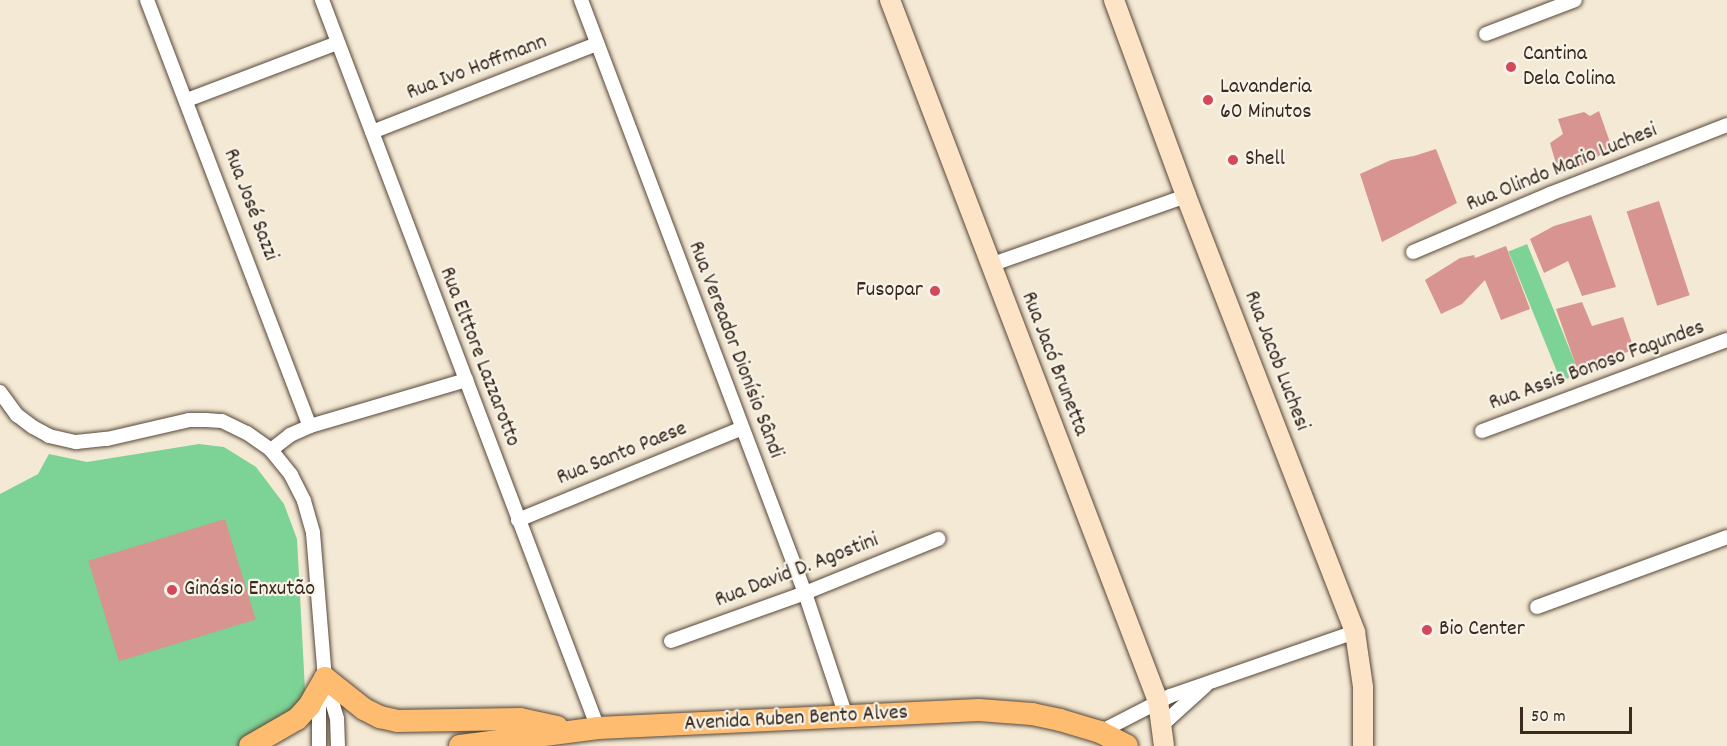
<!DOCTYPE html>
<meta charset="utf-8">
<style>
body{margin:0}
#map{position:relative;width:1727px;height:746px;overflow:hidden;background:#f4e9d4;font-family:Dekko,sans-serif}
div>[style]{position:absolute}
.green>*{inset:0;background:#7dd296;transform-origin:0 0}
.building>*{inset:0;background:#d79490;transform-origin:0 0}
.roads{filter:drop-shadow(0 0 2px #574739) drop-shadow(0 0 2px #574739)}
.street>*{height:14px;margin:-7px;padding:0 7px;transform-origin:7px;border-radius:7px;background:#fff}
.secondary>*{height:20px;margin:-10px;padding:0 10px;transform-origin:10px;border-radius:10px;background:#fee4c6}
.primary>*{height:22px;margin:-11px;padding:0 11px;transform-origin:11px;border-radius:11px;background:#fdbc70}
.dots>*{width:16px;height:16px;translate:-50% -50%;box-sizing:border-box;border:3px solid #f7f3e8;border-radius:50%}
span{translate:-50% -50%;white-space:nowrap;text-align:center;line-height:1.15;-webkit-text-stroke:4.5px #f7f3e8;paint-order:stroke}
.poi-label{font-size:22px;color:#3b2a1e}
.left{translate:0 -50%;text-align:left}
.right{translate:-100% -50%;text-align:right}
.street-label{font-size:22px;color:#3b2a1e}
.scale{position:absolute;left:1520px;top:707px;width:112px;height:27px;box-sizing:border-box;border:3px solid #3b2a1e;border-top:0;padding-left:8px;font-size:18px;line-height:21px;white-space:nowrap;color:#3b2a1e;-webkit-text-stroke:4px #f7f3e8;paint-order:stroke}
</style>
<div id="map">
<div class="green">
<div style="left:1527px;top:244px;width:140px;height:20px;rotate:68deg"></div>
<div style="clip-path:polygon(199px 444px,224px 447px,256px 467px,284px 504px,297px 539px,305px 690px,296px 711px,239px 746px,0 746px,0 494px,38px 474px,49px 454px,87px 462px)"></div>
</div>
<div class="building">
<div style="clip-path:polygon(1599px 111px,1612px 148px,1585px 164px,1559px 174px,1550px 143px,1563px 134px,1558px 119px,1584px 112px,1590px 116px)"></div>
<div style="clip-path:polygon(1436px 149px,1457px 203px,1382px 242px,1360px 174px,1391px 160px,1414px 156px)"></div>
<div style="left:1659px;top:201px;width:99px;height:34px;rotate:72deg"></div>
<div style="clip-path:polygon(1591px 215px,1616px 287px,1582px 296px,1568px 261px,1544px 273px,1530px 239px,1554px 226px)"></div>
<div style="clip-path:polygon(1506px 246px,1530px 309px,1501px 320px,1485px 280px,1462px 304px,1441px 314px,1425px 280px,1460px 258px,1474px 255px,1475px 258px)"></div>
<div style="clip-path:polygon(1582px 302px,1592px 326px,1623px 317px,1634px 349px,1579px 374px,1556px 309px)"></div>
<div style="left:225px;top:519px;width:105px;height:143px;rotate:73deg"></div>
</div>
<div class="roads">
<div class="street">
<div style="left:147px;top:0;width:456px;rotate:69.1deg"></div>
<div style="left:322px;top:0;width:779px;rotate:69.24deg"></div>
<div style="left:581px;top:0;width:634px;rotate:69.31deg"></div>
<div style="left:805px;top:593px;width:130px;rotate:71.6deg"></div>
<div style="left:1486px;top:34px;width:95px;rotate:-20.9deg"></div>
<div style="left:187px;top:100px;width:160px;rotate:-20.8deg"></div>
<div style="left:372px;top:132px;width:242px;rotate:-21.4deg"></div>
<div style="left:1413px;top:252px;width:149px;rotate:-22.9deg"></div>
<div style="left:1550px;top:194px;width:190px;rotate:-21.3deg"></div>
<div style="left:990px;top:265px;width:208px;rotate:-19.4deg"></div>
<div style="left:0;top:392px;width:29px;rotate:54deg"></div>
<div style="left:17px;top:415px;width:20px;rotate:37deg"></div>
<div style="left:33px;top:427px;width:18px;rotate:29deg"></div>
<div style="left:49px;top:436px;width:28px;rotate:13deg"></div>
<div style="left:76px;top:442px;width:31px;rotate:-6deg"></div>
<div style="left:107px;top:439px;width:84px;rotate:-13deg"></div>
<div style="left:189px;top:420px;width:17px"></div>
<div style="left:206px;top:420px;width:16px;rotate:4deg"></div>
<div style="left:222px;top:421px;width:28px;rotate:26deg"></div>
<div style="left:247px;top:433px;width:29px;rotate:35deg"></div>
<div style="left:271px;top:450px;width:32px;rotate:51deg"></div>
<div style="left:291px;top:475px;width:29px;rotate:63deg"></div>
<div style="left:304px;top:501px;width:33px;rotate:74deg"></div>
<div style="left:313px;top:533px;width:145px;rotate:85.3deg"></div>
<div style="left:325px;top:678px;width:27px;rotate:103deg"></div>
<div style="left:319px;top:704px;width:42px;rotate:90deg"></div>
<div style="left:1482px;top:431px;width:261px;rotate:-20.4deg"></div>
<div style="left:271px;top:450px;width:24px;rotate:-38deg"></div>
<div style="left:290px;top:435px;width:22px;rotate:-24deg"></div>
<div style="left:310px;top:426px;width:163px;rotate:-16.4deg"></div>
<div style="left:518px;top:520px;width:242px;rotate:-22.3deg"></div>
<div style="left:1537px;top:607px;width:202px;rotate:-20.2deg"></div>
<div style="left:671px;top:641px;width:142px;rotate:-19.7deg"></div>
<div style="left:805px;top:593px;width:144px;rotate:-22.1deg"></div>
<div style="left:327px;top:684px;width:35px;rotate:74deg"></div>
<div style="left:337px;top:718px;width:28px;rotate:88deg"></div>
<div style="left:1163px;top:724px;width:57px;rotate:-42.1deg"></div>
<div style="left:1100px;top:732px;width:79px;rotate:-27.2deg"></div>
<div style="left:1170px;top:696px;width:196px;rotate:-19.1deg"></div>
</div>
<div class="secondary">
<div style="left:890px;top:0;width:750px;rotate:69.08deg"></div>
<div style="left:1158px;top:701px;width:45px;rotate:82.4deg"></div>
<div style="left:1114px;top:0;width:209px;rotate:69.8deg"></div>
<div style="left:1186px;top:196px;width:468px;rotate:68.8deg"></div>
<div style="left:1355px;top:632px;width:56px;rotate:81.7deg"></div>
<div style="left:1363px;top:687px;width:59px;rotate:90deg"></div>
</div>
<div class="primary">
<div style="left:250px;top:746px;width:54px;rotate:-29.9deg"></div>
<div style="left:297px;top:719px;width:18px;rotate:-47deg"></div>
<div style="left:309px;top:706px;width:32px;rotate:-60deg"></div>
<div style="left:325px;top:678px;width:50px;rotate:38.5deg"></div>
<div style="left:364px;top:709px;width:18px;rotate:27deg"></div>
<div style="left:380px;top:717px;width:17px;rotate:13deg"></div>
<div style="left:397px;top:721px;width:123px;rotate:-0.9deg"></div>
<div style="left:520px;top:719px;width:38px;rotate:12deg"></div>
<div style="left:460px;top:746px;width:139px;rotate:-7.4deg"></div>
<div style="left:598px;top:728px;width:381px;rotate:-2.7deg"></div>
<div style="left:979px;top:710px;width:53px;rotate:4.3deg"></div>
<div style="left:1032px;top:714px;width:29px;rotate:12deg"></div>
<div style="left:1060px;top:720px;width:42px;rotate:16.7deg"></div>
<div style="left:1100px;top:732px;width:30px;rotate:27deg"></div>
</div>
</div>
<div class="dots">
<div style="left:1511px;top:67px;background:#d1495b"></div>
<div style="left:1208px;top:100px;background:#d1495b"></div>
<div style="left:1233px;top:160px;background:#d1495b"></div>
<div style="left:935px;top:291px;background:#d1495b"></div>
<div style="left:172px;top:590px;background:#d1495b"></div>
<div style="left:1427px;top:630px;background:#d1495b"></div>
</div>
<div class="poi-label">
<span class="left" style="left:1523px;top:67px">Cantina<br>Dela Colina</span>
<span class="left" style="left:1220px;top:100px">Lavanderia<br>60 Minutos</span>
<span class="left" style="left:1245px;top:160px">Shell</span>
<span class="right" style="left:923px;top:291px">Fusopar</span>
<span class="left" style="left:184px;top:590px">Ginásio Enxutão</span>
<span class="left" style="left:1439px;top:630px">Bio Center</span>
</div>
<div class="street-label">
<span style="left:477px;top:68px;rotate:-21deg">Rua Ivo Hoffmann</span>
<span style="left:1562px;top:168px;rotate:-22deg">Rua Olindo Mario Luchesi</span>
<span style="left:250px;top:205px;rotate:69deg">Rua José Sazzi</span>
<span style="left:735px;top:350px;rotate:69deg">Rua Vereador Dionísio Sândi</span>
<span style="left:479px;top:357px;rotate:69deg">Rua Elttore Lazzarotto</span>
<span style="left:1276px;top:361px;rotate:69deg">Rua Jacob Luchesi</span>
<span style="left:1054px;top:364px;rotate:69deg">Rua Jacó Brunetta</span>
<span style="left:1597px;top:366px;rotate:-20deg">Rua Assis Bonoso Fagundes</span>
<span style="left:622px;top:454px;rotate:-22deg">Rua Santo Paese</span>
<span style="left:797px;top:571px;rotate:-21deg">Rua David D. Agostini</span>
<span style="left:796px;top:719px;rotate:-3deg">Avenida Ruben Bento Alves</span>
</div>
<div class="scale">50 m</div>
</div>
